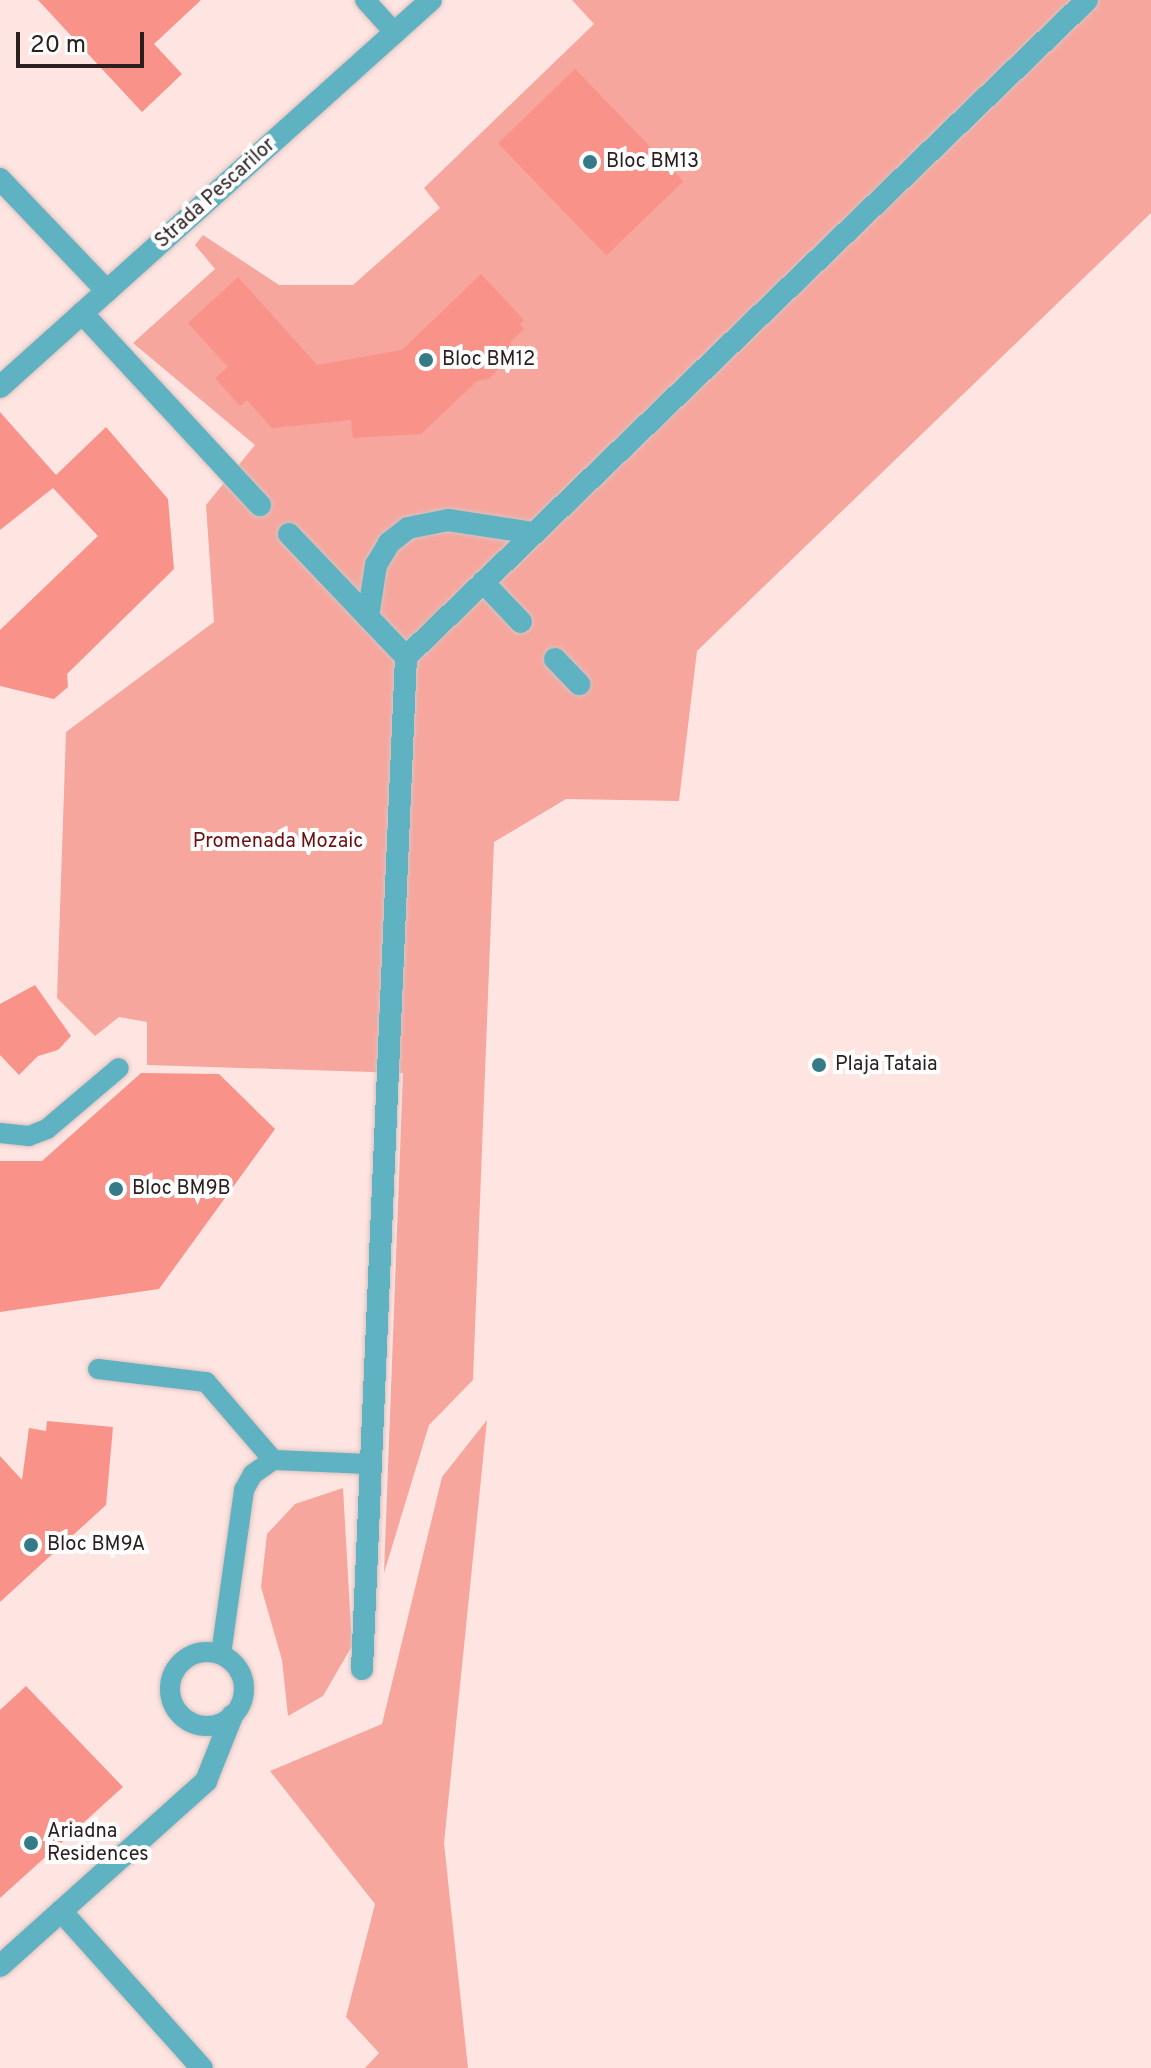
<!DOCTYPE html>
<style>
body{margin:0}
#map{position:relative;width:1151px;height:2068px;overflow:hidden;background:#ffe5e2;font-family:Overpass,sans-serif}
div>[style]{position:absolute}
.green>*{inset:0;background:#f6a69d}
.building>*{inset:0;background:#f99288;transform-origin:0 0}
.roads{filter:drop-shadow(0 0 2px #d9c2bf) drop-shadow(0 0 2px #d9c2bf)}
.service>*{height:20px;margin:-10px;padding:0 10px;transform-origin:10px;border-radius:10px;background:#5fb2c2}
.service>.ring{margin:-10px;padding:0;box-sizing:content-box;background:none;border:20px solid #5fb2c2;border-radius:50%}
.pedestrian>*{height:22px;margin:-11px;padding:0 11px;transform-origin:11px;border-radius:11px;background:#5fb2c2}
.minor>*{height:22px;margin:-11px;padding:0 11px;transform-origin:11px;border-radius:11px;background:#5fb2c2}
.dots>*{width:22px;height:22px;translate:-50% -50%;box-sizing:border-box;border:4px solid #fff;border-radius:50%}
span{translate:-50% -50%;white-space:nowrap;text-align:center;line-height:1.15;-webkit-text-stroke:8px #fff;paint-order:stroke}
.poi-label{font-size:20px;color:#2b201f}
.left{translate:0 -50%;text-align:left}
.street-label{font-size:20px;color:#2b201f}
.park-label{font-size:20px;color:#6c1111}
.scale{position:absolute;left:16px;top:32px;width:128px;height:36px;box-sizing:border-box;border:4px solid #2b201f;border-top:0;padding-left:10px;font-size:24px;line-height:28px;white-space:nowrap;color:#2b201f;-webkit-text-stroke:6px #fff;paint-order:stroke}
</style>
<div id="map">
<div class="green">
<div style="clip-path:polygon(572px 0,1151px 0,1151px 213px,697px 651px,679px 801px,566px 799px,494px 842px,473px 1380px,429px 1425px,384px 1573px,403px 1073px,147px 1065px,147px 1022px,119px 1017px,95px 1036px,57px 998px,66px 732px,214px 622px,206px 505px,255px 445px,133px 343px,215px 269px,195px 245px,203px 235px,279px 285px,353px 285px,440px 208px,424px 188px,594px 24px)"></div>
<div style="clip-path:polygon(487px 1420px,444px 1843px,468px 2068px,365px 2068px,379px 2053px,346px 2017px,375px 1904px,270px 1771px,382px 1724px,442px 1477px)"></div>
<div style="clip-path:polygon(343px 1488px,352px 1646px,323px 1696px,288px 1716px,282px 1660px,261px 1587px,267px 1534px,295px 1504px)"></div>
</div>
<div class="building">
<div style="clip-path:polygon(38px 0,201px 0,154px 44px,182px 74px,142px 112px)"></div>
<div style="left:575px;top:69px;width:156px;height:107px;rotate:46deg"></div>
<div style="clip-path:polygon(481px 274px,524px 320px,520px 324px,524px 329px,511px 341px,511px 355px,490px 378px,477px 381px,421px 434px,353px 438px,351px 420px,272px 428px,247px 400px,240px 406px,215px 378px,228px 367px,188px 323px,238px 277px,317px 365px,402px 350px)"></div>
<div style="clip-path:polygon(0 412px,56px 475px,106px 427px,168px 499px,174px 569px,67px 674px,68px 687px,54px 699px,0 686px,0 630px,98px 536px,53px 488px,0 530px)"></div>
<div style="clip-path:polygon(35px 985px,71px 1036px,58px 1050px,38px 1056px,19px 1075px,0 1055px,0 1004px)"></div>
<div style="clip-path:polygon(141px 1073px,219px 1074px,275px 1129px,159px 1289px,0 1312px,0 1161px,42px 1161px)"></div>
<div style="clip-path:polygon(47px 1421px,113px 1427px,106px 1505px,0 1602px,0 1456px,22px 1480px,29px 1428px,46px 1431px)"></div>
<div style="clip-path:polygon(26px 1686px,123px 1787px,0 1898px,0 1710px)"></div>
</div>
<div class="roads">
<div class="service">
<div style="left:365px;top:0;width:45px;rotate:47.7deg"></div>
<div style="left:0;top:1133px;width:29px;rotate:6deg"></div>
<div style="left:29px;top:1136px;width:19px;rotate:-21deg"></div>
<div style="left:47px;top:1129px;width:94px;rotate:-40.3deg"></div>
<div style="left:98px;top:1369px;width:109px;rotate:6.9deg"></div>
<div style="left:206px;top:1382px;width:103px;rotate:49.3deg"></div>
<div class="ring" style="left:170px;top:1652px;width:54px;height:54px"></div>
<div style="left:221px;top:1654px;width:166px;rotate:-82deg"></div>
<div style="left:244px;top:1490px;width:18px;rotate:-61deg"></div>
<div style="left:253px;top:1474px;width:24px;rotate:-35deg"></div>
<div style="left:273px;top:1460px;width:97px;rotate:2.4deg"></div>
</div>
<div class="pedestrian">
<div style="left:82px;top:313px;width:262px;rotate:47.2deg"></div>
<div style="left:289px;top:534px;width:170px;rotate:46.4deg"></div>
<div style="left:483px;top:582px;width:55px;rotate:46.5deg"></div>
<div style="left:368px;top:617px;width:53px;rotate:-81.3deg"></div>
<div style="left:376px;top:565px;width:26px;rotate:-59deg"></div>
<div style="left:389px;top:543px;width:24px;rotate:-38deg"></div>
<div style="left:408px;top:528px;width:41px;rotate:-11.3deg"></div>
<div style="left:448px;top:520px;width:87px;rotate:8.6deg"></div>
<div style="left:555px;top:659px;width:35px;rotate:46deg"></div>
<div style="left:362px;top:1669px;width:1013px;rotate:-87.51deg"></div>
<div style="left:406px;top:657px;width:946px;rotate:-43.97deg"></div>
</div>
<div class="minor">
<div style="left:0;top:179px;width:155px;rotate:46.3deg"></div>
<div style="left:0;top:387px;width:579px;rotate:-41.92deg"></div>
<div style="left:61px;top:1911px;width:211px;rotate:48.1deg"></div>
<div style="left:0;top:1966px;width:277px;rotate:-41.9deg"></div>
<div style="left:206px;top:1781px;width:70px;rotate:-68.2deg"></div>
</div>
</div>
<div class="dots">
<div style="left:590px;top:162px;background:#357a87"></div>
<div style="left:426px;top:360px;background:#357a87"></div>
<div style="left:819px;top:1065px;background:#357a87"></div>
<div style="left:116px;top:1189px;background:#357a87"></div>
<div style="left:31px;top:1545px;background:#357a87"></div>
<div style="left:31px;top:1843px;background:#357a87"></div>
</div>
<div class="poi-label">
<span class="left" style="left:606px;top:162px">Bloc BM13</span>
<span class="left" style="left:442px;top:360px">Bloc BM12</span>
<span class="left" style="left:835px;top:1065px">Plaja Tataia</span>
<span class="left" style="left:132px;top:1189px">Bloc BM9B</span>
<span class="left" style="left:47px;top:1545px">Bloc BM9A</span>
<span class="left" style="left:47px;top:1844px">Ariadna<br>Residences</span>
</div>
<div class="street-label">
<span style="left:216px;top:194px;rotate:-42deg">Strada Pescarilor</span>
</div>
<div class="park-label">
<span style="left:278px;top:842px">Promenada Mozaic</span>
</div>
<div class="scale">20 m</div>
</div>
